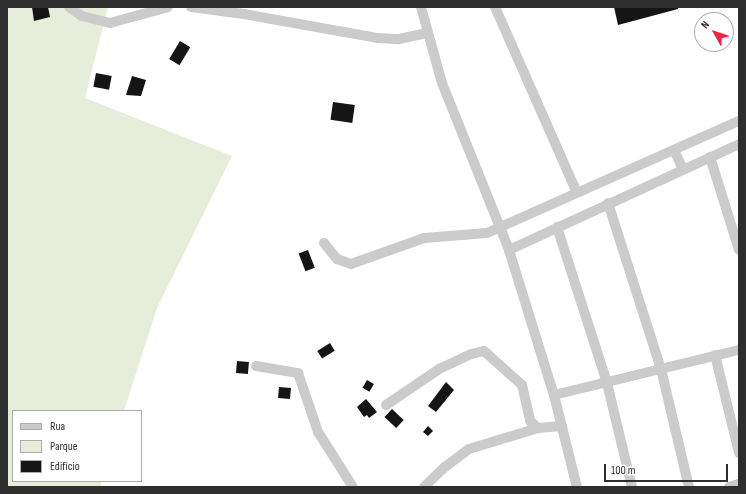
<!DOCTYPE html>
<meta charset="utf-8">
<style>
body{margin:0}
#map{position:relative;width:746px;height:494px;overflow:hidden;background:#fff;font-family:"Sofia Sans Condensed",sans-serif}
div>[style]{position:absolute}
.green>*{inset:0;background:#e6edda}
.building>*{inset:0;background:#151515;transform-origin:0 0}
.street>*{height:10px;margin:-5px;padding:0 5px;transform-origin:5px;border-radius:5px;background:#cbcbcb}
span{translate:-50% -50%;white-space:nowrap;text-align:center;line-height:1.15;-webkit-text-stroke:4px #fff;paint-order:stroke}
.frame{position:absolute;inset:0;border:8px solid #2e2e2e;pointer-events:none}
.legend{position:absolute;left:12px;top:410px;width:130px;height:72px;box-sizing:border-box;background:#fff;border:1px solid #ababab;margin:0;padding:5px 7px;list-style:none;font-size:12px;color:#2e2e2e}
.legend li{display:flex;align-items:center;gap:8px;height:20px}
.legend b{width:20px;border:1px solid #ababab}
.north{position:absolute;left:694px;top:12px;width:40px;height:40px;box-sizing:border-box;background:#fff;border:1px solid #ababab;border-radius:50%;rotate:309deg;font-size:11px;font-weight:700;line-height:16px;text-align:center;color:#2e2e2e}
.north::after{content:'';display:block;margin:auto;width:14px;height:18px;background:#f32242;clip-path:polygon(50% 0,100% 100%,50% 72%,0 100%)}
.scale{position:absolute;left:604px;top:464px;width:124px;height:18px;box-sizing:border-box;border:2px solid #2e2e2e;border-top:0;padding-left:5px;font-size:12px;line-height:14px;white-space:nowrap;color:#2e2e2e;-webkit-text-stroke:3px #fff;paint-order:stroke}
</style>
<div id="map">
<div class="green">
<div style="clip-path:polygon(7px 7px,108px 7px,85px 98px,232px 156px,157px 308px,124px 411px,13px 411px,13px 481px,102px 481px,100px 487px,7px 487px)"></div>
</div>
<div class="building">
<div style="clip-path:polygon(32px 7px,48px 7px,50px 17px,34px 21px)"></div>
<div style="clip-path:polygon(614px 7px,678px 7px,678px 9px,618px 25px)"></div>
<div style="left:180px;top:41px;width:12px;height:21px;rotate:31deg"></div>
<div style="left:96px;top:73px;width:16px;height:14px;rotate:11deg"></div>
<div style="clip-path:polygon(132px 76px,146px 80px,141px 96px,126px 95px)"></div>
<div style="left:333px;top:102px;width:22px;height:18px;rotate:8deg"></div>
<div style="left:308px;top:250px;width:19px;height:10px;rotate:69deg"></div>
<div style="left:330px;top:343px;width:9px;height:15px;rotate:58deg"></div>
<div style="left:237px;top:361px;width:12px;height:12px;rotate:5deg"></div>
<div style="left:367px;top:380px;width:8px;height:9px;rotate:30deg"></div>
<div style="clip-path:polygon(446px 382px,454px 390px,436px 412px,428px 406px)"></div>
<div style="left:279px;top:387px;width:12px;height:11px;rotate:5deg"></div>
<div style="clip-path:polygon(366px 399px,377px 412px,369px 418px,367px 415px,364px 417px,357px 407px)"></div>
<div style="left:392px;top:409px;width:16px;height:11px;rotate:43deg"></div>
<div style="clip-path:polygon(428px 426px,433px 431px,428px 436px,423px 432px)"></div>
</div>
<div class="street">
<div style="left:69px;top:7px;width:16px;rotate:35deg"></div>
<div style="left:82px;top:16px;width:29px;rotate:14deg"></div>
<div style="left:110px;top:23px;width:60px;rotate:-15.4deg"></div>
<div style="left:191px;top:7px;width:53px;rotate:7.5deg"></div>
<div style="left:244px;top:14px;width:135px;rotate:10.2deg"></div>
<div style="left:377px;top:38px;width:22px;rotate:3deg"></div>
<div style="left:399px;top:39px;width:29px;rotate:-12deg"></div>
<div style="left:421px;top:7px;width:79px;rotate:74.6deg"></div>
<div style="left:442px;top:83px;width:180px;rotate:68.1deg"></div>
<div style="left:509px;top:250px;width:152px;rotate:72.8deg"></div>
<div style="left:554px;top:395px;width:95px;rotate:76deg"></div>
<div style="left:495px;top:7px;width:203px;rotate:66.2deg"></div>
<div style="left:674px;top:150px;width:21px;rotate:65deg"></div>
<div style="left:710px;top:157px;width:97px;rotate:72.7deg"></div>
<div style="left:608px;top:203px;width:174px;rotate:72.3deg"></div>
<div style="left:661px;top:369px;width:121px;rotate:76.7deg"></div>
<div style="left:557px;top:227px;width:164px;rotate:72.2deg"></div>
<div style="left:607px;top:383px;width:107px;rotate:76.5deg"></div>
<div style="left:324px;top:243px;width:21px;rotate:51deg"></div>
<div style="left:337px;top:259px;width:15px;rotate:20deg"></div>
<div style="left:351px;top:264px;width:77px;rotate:-19.6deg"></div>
<div style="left:424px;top:238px;width:63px;rotate:-4.5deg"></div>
<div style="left:487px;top:233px;width:276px;rotate:-24deg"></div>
<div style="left:509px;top:250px;width:253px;rotate:-24.7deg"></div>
<div style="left:715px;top:355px;width:101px;rotate:76.2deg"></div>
<div style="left:256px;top:366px;width:43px;rotate:9.5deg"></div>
<div style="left:298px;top:373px;width:62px;rotate:71.3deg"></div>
<div style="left:318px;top:432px;width:65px;rotate:57.5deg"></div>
<div style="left:554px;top:395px;width:190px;rotate:-13.7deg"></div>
<div style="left:386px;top:405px;width:64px;rotate:-34.2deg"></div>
<div style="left:439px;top:369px;width:35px;rotate:-25deg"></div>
<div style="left:471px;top:354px;width:13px;rotate:-13deg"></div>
<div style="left:484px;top:351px;width:51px;rotate:41.8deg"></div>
<div style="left:522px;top:385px;width:37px;rotate:77deg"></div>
<div style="left:530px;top:421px;width:11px;rotate:41deg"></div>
<div style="left:538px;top:428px;width:24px;rotate:-5deg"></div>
<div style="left:424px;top:487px;width:29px;rotate:-44deg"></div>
<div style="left:445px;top:467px;width:30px;rotate:-37deg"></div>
<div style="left:469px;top:449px;width:72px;rotate:-16.9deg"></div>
<div style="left:729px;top:487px;width:10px;rotate:-17deg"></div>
</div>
<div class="frame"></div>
<ul class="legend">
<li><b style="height:5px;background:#cbcbcb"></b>Rua</li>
<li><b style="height:11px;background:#e6edda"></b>Parque</li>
<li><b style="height:11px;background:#151515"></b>Edifício</li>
</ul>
<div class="north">N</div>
<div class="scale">100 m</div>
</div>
